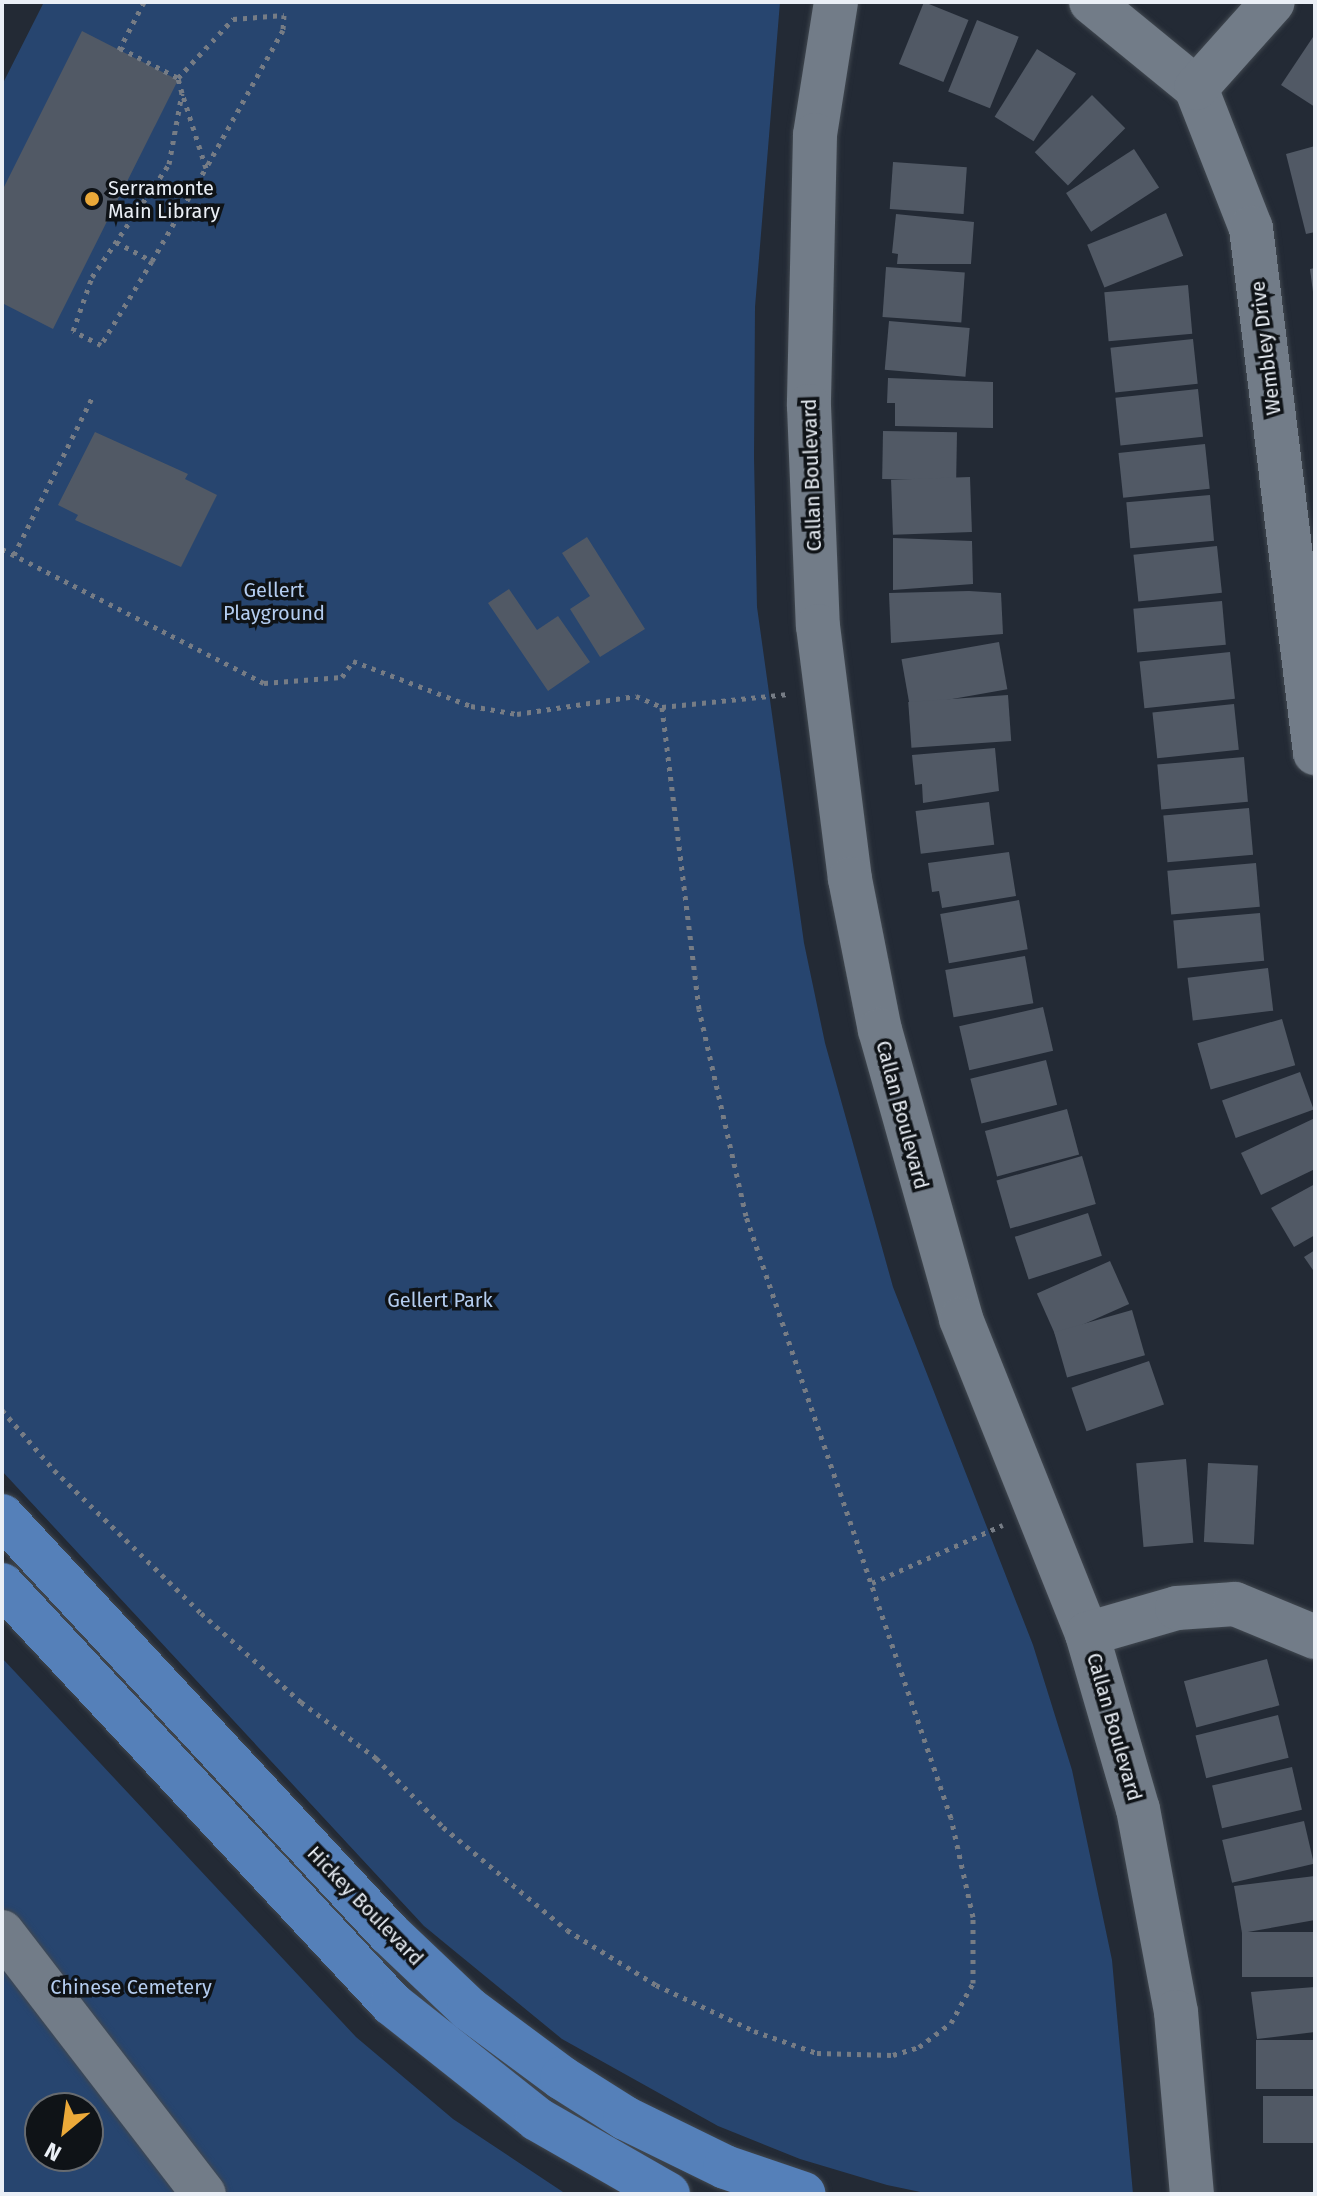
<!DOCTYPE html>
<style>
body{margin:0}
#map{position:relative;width:1317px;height:2196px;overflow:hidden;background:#232a35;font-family:"Fira Sans",sans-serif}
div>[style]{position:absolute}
.green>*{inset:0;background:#27456f}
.building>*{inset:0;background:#515965;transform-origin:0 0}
.path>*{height:5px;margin-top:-2.5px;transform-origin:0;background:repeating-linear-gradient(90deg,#767c85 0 4px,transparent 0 10px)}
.roads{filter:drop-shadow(0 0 2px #414850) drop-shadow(0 0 2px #414850)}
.minor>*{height:44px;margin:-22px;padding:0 22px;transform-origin:22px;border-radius:22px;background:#727c88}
.major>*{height:44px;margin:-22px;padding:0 22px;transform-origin:22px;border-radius:22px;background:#5580b9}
.dots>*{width:22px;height:22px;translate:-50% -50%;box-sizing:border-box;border:4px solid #0f1317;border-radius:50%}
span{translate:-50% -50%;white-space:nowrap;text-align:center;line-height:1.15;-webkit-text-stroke:7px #0f1317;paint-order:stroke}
.poi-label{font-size:20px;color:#eaeff6}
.left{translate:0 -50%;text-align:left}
.street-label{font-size:20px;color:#eaeff6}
.park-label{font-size:20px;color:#b4cdf0}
.frame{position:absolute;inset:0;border:4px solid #eaeff6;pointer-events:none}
.north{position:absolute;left:24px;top:2092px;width:80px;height:80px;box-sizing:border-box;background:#0f1317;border:2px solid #676b70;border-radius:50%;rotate:209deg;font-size:22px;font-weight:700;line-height:32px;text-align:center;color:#eaeff6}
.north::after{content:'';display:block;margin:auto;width:28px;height:36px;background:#eba939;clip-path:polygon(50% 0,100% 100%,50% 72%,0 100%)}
</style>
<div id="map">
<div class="green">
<div style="clip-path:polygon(44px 2px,780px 2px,755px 307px,754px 457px,757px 607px,804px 943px,825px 1043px,893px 1287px,1033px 1645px,1072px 1770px,1112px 1960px,1133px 2194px,930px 2194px,887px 2185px,800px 2159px,718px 2126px,562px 2039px,424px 1926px,2px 1471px,2px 85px)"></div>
<div style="clip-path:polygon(evenodd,2px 1658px,356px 2037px,453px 2119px,566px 2194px,2px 2194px,2px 1658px,40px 2108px,88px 2108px,88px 2156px,40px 2156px,40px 2108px)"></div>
</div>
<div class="building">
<div style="left:924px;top:2px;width:48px;height:67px;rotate:22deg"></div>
<div style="left:977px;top:20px;width:45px;height:77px;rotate:22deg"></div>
<div style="clip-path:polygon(82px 31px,178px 80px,53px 329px,2px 303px,2px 191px)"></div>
<div style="clip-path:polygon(1313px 37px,1315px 38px,1315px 107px,1281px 85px)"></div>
<div style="left:1037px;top:49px;width:46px;height:80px;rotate:32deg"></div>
<div style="left:1092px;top:95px;width:47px;height:81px;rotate:45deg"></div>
<div style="clip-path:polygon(1315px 146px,1315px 232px,1306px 234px,1286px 154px)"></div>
<div style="left:1134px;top:149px;width:46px;height:81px;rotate:57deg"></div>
<div style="left:893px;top:162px;width:74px;height:47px;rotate:4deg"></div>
<div style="left:1166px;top:213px;width:46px;height:85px;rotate:68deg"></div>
<div style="clip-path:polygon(896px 214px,974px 222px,971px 264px,897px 264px,898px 254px,892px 253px)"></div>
<div style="left:886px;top:267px;width:79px;height:50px;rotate:4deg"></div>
<div style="clip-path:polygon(1315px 268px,1315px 292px,1313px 292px,1310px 269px)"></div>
<div style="left:1188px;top:285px;width:49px;height:84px;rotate:85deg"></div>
<div style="left:889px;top:321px;width:81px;height:49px;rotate:5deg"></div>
<div style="left:1193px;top:339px;width:45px;height:83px;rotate:84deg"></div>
<div style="clip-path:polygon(888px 378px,993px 382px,993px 428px,895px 426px,895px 403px,887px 403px)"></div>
<div style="left:1198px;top:389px;width:48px;height:83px;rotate:84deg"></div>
<div style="left:883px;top:431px;width:74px;height:48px;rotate:1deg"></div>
<div style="clip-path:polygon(95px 432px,188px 474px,185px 479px,217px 495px,181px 567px,75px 520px,78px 515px,58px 505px)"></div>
<div style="left:1205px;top:444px;width:45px;height:87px;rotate:84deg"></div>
<div style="left:970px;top:477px;width:55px;height:79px;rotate:88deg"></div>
<div style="left:1210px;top:495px;width:46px;height:84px;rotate:85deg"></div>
<div style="clip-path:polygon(587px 537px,645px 629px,600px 657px,570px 609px,590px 596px,562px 553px)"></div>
<div style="clip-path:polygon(893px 538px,972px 541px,973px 584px,893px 590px)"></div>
<div style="left:1217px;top:546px;width:47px;height:84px;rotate:84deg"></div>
<div style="clip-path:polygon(509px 589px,537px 630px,558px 616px,590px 662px,548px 691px,488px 603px)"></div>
<div style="clip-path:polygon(969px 591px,1001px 593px,1003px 634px,891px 643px,889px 593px)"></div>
<div style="left:1222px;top:601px;width:44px;height:89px;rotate:85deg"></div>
<div style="left:999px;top:642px;width:48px;height:99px;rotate:80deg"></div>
<div style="left:1230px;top:652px;width:47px;height:91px;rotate:84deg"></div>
<div style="left:1008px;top:695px;width:46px;height:100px;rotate:86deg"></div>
<div style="left:1234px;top:704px;width:46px;height:82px;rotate:84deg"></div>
<div style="clip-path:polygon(995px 748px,999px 791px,923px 803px,922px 784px,915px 785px,912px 755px)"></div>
<div style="left:1244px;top:757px;width:45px;height:87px;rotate:85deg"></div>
<div style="left:989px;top:802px;width:43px;height:74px;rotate:83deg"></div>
<div style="left:1249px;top:808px;width:47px;height:86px;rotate:85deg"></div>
<div style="clip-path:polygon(1009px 852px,1016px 896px,942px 908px,939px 891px,932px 892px,928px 863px)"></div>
<div style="left:1256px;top:863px;width:44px;height:89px;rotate:85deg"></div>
<div style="left:1019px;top:900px;width:50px;height:80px;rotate:80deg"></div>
<div style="left:1260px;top:913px;width:48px;height:87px;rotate:85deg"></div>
<div style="left:1025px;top:956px;width:48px;height:81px;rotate:80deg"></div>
<div style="left:1268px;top:968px;width:43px;height:81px;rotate:83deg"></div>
<div style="left:1043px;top:1007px;width:45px;height:86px;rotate:77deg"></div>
<div style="left:1282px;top:1019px;width:48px;height:88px;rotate:74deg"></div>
<div style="left:1046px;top:1060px;width:46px;height:78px;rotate:76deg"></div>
<div style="left:1300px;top:1072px;width:40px;height:83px;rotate:70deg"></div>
<div style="left:1067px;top:1109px;width:47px;height:85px;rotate:75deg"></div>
<div style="clip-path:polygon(1315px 1118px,1315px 1169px,1261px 1195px,1241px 1153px)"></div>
<div style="left:1082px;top:1156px;width:50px;height:89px;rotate:74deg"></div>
<div style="clip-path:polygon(1315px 1184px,1315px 1235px,1294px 1247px,1271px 1208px)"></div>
<div style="left:1088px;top:1213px;width:45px;height:77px;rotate:72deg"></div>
<div style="clip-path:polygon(1315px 1250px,1315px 1273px,1304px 1257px)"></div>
<div style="left:1110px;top:1261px;width:47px;height:80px;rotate:66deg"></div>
<div style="left:1132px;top:1310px;width:47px;height:81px;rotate:74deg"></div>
<div style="left:1149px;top:1361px;width:46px;height:82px;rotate:71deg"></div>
<div style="left:1186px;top:1459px;width:84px;height:50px;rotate:85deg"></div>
<div style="left:1208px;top:1463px;width:50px;height:79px;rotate:3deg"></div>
<div style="left:1267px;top:1659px;width:48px;height:86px;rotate:75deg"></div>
<div style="left:1278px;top:1715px;width:44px;height:85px;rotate:76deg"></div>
<div style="left:1292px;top:1767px;width:44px;height:82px;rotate:77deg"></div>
<div style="left:1304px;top:1821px;width:44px;height:84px;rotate:77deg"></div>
<div style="clip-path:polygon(1315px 1876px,1315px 1920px,1242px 1933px,1234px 1886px)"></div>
<div style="left:1315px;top:1932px;width:45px;height:73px;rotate:90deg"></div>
<div style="clip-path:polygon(1315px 1987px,1315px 2032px,1257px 2039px,1251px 1992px)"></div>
<div style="left:1315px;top:2040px;width:49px;height:59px;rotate:90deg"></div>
<div style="left:1315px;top:2096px;width:47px;height:52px;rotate:90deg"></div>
</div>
<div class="path">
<div style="left:120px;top:48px;width:65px;rotate:27.3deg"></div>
<div style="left:119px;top:50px;width:54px;rotate:-62.5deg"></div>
<div style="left:116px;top:242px;width:41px;rotate:27.8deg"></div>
<div style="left:152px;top:261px;width:98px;rotate:121.3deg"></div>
<div style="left:101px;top:345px;width:31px;rotate:-153deg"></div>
<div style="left:73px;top:331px;width:57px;rotate:-70.6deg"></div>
<div style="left:92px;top:277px;width:137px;rotate:-55.7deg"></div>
<div style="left:169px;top:164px;width:72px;rotate:-79.6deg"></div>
<div style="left:182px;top:93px;width:16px;rotate:-105deg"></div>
<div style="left:178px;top:78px;width:81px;rotate:-47deg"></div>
<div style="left:233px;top:19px;width:51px;rotate:-4.5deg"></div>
<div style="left:284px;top:15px;width:15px;rotate:94deg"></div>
<div style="left:283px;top:30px;width:158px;rotate:119.2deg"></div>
<div style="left:152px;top:261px;width:108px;rotate:-59.9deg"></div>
<div style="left:206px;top:168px;width:76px;rotate:-107.7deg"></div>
<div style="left:2px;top:549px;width:294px;rotate:27.1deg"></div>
<div style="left:264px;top:683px;width:78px;rotate:-4.4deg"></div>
<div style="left:342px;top:677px;width:19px;rotate:-55deg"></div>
<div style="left:353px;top:661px;width:126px;rotate:20.9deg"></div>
<div style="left:471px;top:706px;width:47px;rotate:9.9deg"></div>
<div style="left:517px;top:714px;width:120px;rotate:-8.6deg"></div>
<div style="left:636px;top:696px;width:28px;rotate:23deg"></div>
<div style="left:662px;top:707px;width:127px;rotate:-5.9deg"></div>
<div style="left:14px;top:555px;width:175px;rotate:-63.6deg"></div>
<div style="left:2px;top:1410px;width:79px;rotate:49.1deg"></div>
<div style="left:54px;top:1470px;width:205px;rotate:44.2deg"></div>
<div style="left:201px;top:1613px;width:134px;rotate:41.7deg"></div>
<div style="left:301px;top:1702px;width:94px;rotate:36.7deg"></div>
<div style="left:376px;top:1758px;width:96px;rotate:45.8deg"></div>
<div style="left:443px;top:1827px;width:161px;rotate:39.7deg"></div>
<div style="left:567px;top:1930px;width:105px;rotate:31.7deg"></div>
<div style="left:656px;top:1985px;width:108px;rotate:25.1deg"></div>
<div style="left:754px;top:2031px;width:67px;rotate:19.2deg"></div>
<div style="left:817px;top:2053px;width:76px;rotate:1.5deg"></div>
<div style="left:893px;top:2055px;width:27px;rotate:-17deg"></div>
<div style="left:919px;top:2047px;width:40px;rotate:-37deg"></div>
<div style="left:951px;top:2023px;width:46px;rotate:-61.2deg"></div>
<div style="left:973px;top:1983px;width:66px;rotate:-90deg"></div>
<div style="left:973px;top:1917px;width:101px;rotate:-102.5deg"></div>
<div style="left:951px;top:1818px;width:636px;rotate:-108.81deg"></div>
<div style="left:746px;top:1216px;width:212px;rotate:-102.8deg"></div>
<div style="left:699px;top:1009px;width:304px;rotate:-97deg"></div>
<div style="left:872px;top:1583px;width:143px;rotate:-23.9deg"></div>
</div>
<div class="roads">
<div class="minor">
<div style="left:836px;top:2px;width:135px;rotate:99deg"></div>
<div style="left:815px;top:135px;width:271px;rotate:91.3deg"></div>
<div style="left:809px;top:406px;width:220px;rotate:87.7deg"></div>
<div style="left:818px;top:626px;width:255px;rotate:82.8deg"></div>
<div style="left:850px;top:879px;width:154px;rotate:78.8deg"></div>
<div style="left:880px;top:1030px;width:300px;rotate:74.3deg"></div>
<div style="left:961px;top:1319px;width:339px;rotate:68.2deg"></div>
<div style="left:1087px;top:1634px;width:182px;rotate:73.8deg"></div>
<div style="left:1138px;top:1809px;width:207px;rotate:79.4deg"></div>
<div style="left:1176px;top:2012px;width:183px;rotate:85deg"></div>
<div style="left:1091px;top:2px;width:136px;rotate:39.3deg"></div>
<div style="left:1196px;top:88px;width:150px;rotate:68.6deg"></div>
<div style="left:1251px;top:228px;width:529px;rotate:83.05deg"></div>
<div style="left:1196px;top:88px;width:115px;rotate:-48.2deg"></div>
<div style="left:1087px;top:1634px;width:94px;rotate:-16.1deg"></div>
<div style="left:1177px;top:1608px;width:58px;rotate:-3.9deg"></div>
<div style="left:1235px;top:1604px;width:87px;rotate:22.4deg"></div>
<div style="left:2px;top:1932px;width:331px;rotate:52.4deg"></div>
</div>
<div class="major">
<div style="left:2px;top:1516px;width:569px;rotate:47.14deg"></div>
<div style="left:389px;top:1933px;width:110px;rotate:43.5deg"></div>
<div style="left:469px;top:2009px;width:116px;rotate:36.6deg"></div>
<div style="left:562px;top:2078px;width:75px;rotate:32.4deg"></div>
<div style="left:625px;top:2118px;width:111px;rotate:26.1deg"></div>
<div style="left:725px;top:2167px;width:83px;rotate:18.9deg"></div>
<div style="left:2px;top:1585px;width:572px;rotate:47.05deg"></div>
<div style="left:392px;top:2004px;width:185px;rotate:38.4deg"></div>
<div style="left:537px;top:2119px;width:151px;rotate:29.8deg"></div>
</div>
</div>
<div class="dots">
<div style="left:92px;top:199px;background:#eba939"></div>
</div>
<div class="poi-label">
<span class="left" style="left:108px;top:200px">Serramonte<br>Main Library</span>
</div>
<div class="street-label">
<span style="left:1266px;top:348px;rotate:-97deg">Wembley Drive</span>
<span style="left:812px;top:475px;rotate:-92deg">Callan Boulevard</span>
<span style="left:902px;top:1115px;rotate:75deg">Callan Boulevard</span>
<span style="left:1114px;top:1727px;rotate:74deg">Callan Boulevard</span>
<span style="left:365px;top:1906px;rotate:46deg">Hickey Boulevard</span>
</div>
<div class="park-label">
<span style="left:274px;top:602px">Gellert<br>Playground</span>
<span style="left:440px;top:1300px">Gellert Park</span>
<span style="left:131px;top:1987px">Chinese Cemetery</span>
</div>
<div class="frame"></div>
<div class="north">N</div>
</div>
